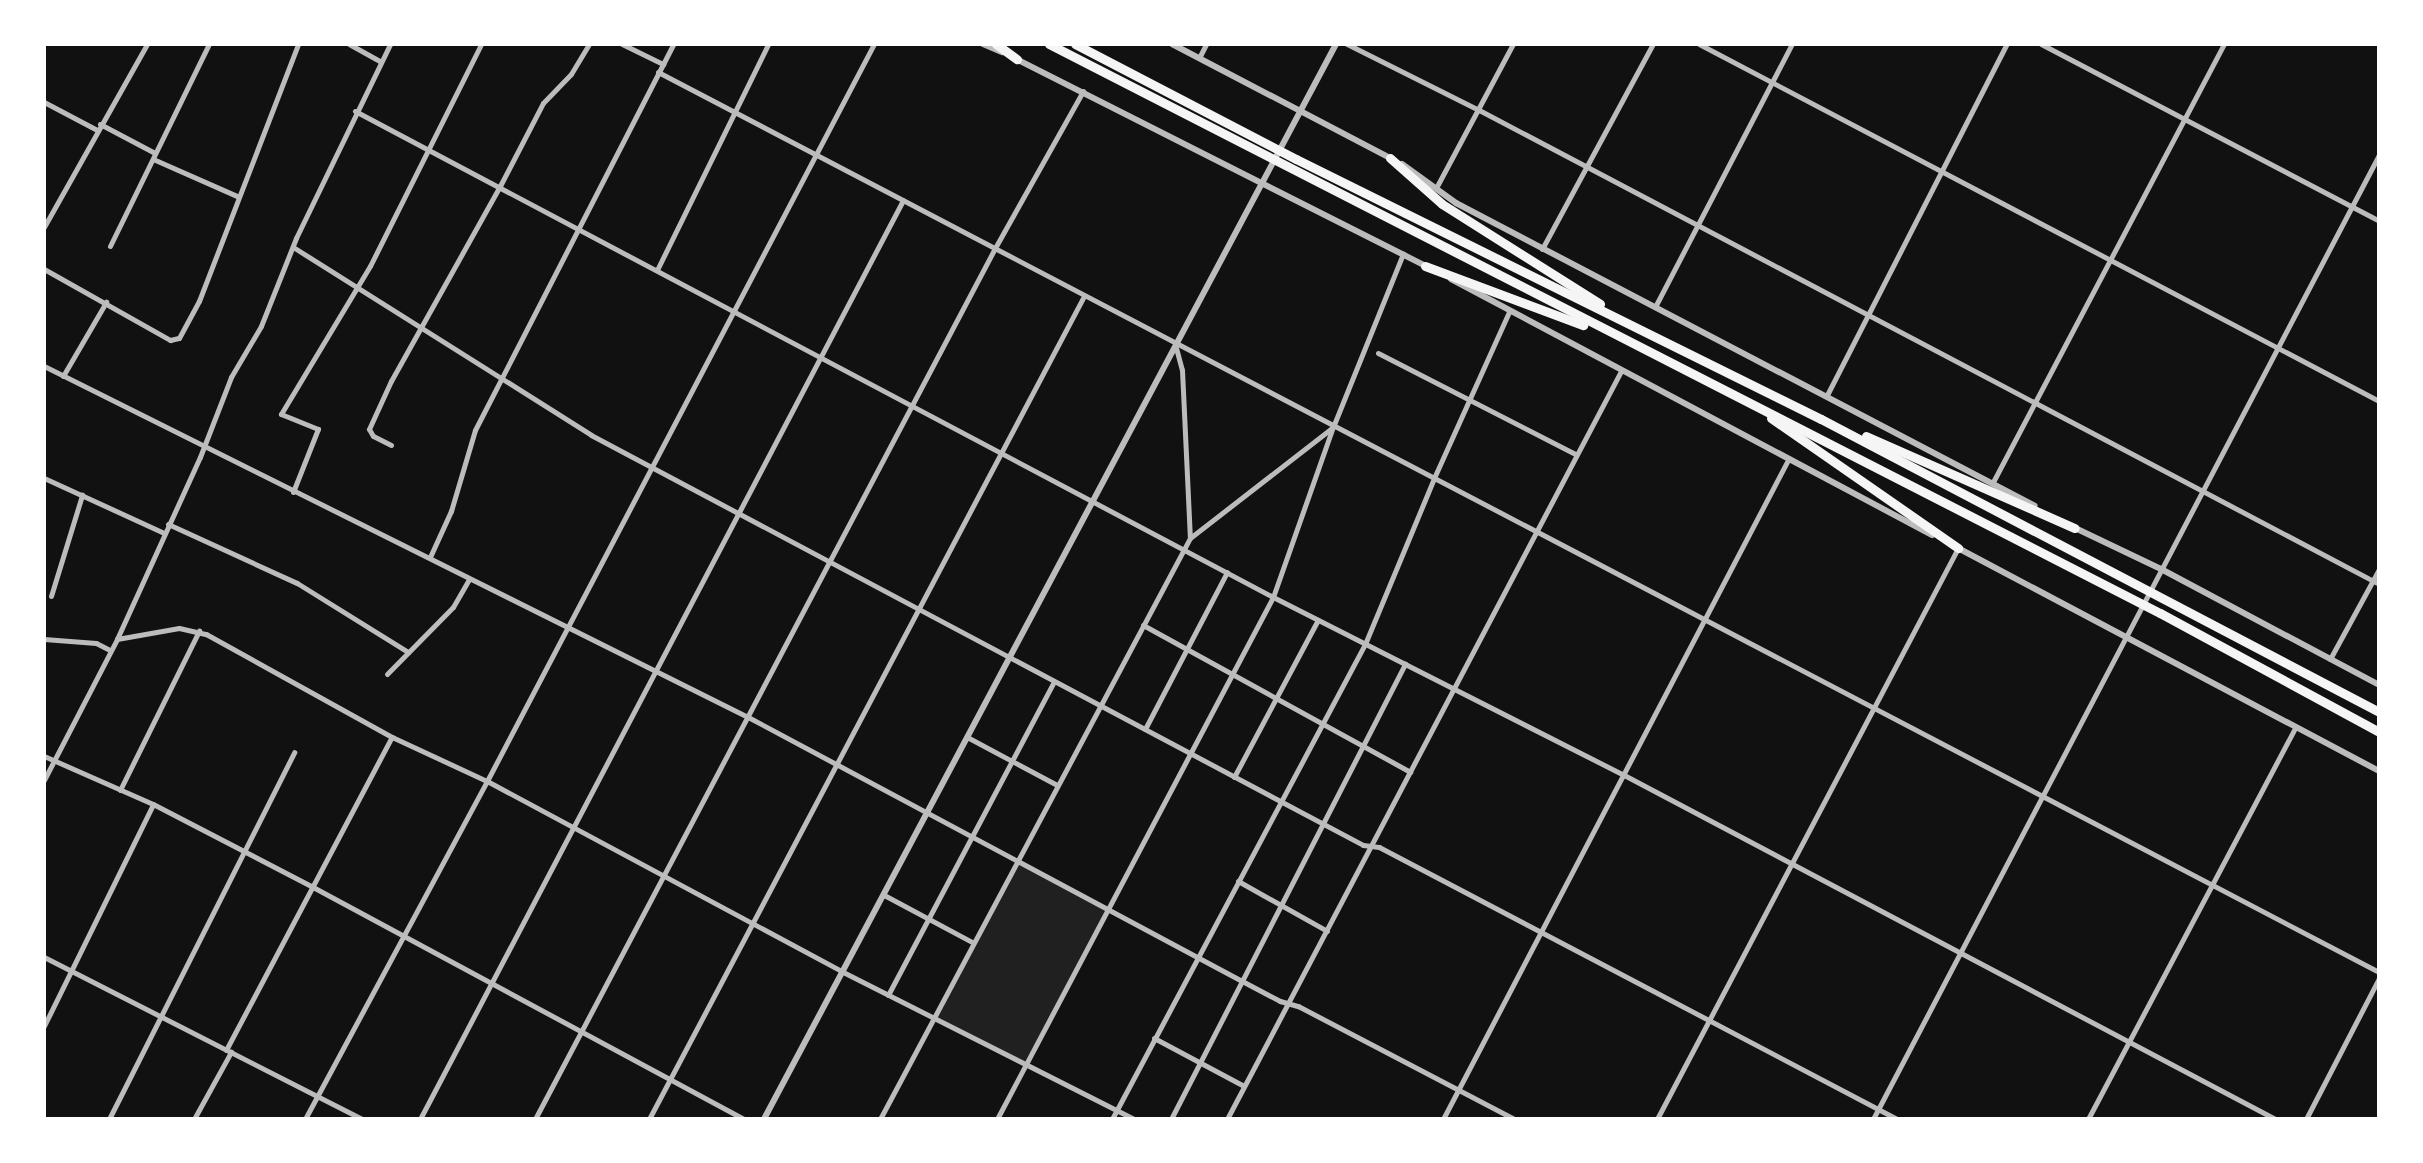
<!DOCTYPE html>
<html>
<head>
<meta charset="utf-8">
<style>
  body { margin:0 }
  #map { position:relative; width:2423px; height:1163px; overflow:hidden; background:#111; font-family:"Fira Sans Condensed",sans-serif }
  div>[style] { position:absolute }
  .green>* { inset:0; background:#202020; transform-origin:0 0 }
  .minor>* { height:5px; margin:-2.5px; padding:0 2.5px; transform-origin:2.5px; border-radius:2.5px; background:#bcbcbc }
  .tertiary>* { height:6px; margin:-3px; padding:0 3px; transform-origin:3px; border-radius:3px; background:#bcbcbc }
  .motorway>* { height:9px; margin:-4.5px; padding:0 4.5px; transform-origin:4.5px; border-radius:4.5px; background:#f5f5f5 }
  span { translate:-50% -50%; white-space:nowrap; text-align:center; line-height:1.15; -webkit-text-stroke:6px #fff; paint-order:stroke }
  .frame { position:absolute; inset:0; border:46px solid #fff; pointer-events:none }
</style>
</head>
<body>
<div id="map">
  <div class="green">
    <i style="left:1016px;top:862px;width:102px;height:177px;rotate:28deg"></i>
  </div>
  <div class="minor">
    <i style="left:349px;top:44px;width:35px;rotate:29deg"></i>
    <i style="left:622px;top:44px;width:46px;rotate:26deg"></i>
    <i style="left:1347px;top:44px;width:148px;rotate:26.6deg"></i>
    <i style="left:1479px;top:110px;width:1017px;rotate:27.77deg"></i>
    <i style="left:1699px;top:44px;width:768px;rotate:27.7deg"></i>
    <i style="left:2041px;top:44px;width:382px;rotate:27.6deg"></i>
    <i style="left:1199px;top:58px;width:16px;rotate:-63deg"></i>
    <i style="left:658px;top:72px;width:1942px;rotate:27.61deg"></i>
    <i style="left:44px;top:102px;width:60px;rotate:27.8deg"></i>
    <i style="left:355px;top:111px;width:1039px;rotate:27.9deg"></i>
    <i style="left:1273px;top:597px;width:394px;rotate:26.9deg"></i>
    <i style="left:1624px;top:775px;width:736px;rotate:27.85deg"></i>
    <i style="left:100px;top:124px;width:62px;rotate:27.8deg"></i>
    <i style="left:153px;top:159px;width:92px;rotate:23.8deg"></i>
    <i style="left:1436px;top:188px;width:163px;rotate:-61.9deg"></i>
    <i style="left:44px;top:227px;width:210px;rotate:-60.6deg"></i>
    <i style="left:110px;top:246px;width:225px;rotate:-63.9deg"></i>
    <i style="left:293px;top:247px;width:352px;rotate:32.2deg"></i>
    <i style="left:591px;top:435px;width:874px;rotate:27.97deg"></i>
    <i style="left:1363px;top:845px;width:16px;rotate:7deg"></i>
    <i style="left:1379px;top:847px;width:585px;rotate:27.7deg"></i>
    <i style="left:1542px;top:249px;width:233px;rotate:-61.6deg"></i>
    <i style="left:44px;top:269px;width:145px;rotate:29.4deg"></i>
    <i style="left:170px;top:340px;width:9px;rotate:-13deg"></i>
    <i style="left:179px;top:338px;width:42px;rotate:-61.6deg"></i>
    <i style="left:199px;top:301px;width:275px;rotate:-68.9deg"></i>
    <i style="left:657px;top:270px;width:252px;rotate:-63.8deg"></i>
    <i style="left:1656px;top:305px;width:294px;rotate:-62.5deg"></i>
    <i style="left:1175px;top:344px;width:27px;rotate:75deg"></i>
    <i style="left:1182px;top:370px;width:167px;rotate:87.3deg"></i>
    <i style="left:1378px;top:353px;width:221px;rotate:27.1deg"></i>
    <i style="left:44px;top:366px;width:787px;rotate:26.5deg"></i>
    <i style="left:748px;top:717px;width:560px;rotate:28.12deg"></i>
    <i style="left:1242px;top:981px;width:43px;rotate:27.8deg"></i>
    <i style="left:1280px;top:1001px;width:19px;rotate:16deg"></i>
    <i style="left:1298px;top:1006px;width:244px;rotate:27.6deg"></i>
    <i style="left:63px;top:376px;width:86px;rotate:-59.8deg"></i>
    <i style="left:1827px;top:395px;width:394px;rotate:-62.9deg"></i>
    <i style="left:391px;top:445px;width:20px;rotate:-153deg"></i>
    <i style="left:373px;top:436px;width:8px;rotate:-120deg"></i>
    <i style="left:369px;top:429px;width:53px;rotate:-65.4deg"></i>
    <i style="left:391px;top:381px;width:223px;rotate:-60.8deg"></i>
    <i style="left:500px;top:186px;width:93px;rotate:-62.6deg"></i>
    <i style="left:543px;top:103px;width:40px;rotate:-46deg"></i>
    <i style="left:571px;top:74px;width:35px;rotate:-59deg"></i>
    <i style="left:44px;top:478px;width:132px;rotate:24.6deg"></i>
    <i style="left:1993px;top:482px;width:495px;rotate:-62.2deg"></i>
    <i style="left:293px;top:492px;width:68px;rotate:-68.4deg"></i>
    <i style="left:318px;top:429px;width:40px;rotate:-158deg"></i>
    <i style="left:281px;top:414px;width:173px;rotate:-59deg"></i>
    <i style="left:370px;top:266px;width:248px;rotate:-63.4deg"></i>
    <i style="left:168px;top:524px;width:142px;rotate:24.6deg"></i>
    <i style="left:297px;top:583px;width:131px;rotate:31.9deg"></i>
    <i style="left:430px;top:557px;width:51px;rotate:-65.5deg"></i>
    <i style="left:451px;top:511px;width:84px;rotate:-73.5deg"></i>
    <i style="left:475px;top:430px;width:434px;rotate:-62.8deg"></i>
    <i style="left:51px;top:596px;width:106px;rotate:-72.9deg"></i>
    <i style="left:1143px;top:625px;width:305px;rotate:28.8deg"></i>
    <i style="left:44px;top:639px;width:52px;rotate:4.4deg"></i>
    <i style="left:96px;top:643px;width:16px;rotate:27deg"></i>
    <i style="left:117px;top:639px;width:63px;rotate:-10.1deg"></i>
    <i style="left:179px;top:628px;width:28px;rotate:13deg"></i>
    <i style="left:206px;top:634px;width:213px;rotate:29deg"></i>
    <i style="left:392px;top:737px;width:105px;rotate:24.9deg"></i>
    <i style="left:487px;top:781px;width:404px;rotate:28.2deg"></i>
    <i style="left:843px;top:972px;width:326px;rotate:26.8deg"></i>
    <i style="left:2330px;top:659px;width:102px;rotate:-61.4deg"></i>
    <i style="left:387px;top:674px;width:94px;rotate:-45.4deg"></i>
    <i style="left:453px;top:607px;width:32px;rotate:-60deg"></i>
    <i style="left:1145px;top:729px;width:177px;rotate:-62.4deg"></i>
    <i style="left:967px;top:737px;width:102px;rotate:28.1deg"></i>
    <i style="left:44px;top:756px;width:119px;rotate:23.8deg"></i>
    <i style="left:153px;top:804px;width:178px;rotate:27.4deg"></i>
    <i style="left:311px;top:886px;width:491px;rotate:28.3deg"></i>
    <i style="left:1234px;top:777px;width:178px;rotate:-61.9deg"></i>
    <i style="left:44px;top:780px;width:159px;rotate:-62.6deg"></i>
    <i style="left:117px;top:639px;width:200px;rotate:-65.5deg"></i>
    <i style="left:200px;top:457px;width:86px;rotate:-68.8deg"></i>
    <i style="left:231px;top:377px;width:59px;rotate:-59.5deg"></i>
    <i style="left:261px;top:326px;width:95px;rotate:-68.3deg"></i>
    <i style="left:296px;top:238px;width:216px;rotate:-64.1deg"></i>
    <i style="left:120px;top:790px;width:178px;rotate:-63.6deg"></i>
    <i style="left:1238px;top:881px;width:102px;rotate:29.3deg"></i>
    <i style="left:884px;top:895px;width:100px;rotate:28.1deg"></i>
    <i style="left:44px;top:957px;width:357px;rotate:27deg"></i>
    <i style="left:888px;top:995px;width:354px;rotate:-62.1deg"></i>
    <i style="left:44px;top:1026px;width:247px;rotate:-63.8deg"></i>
    <i style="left:1154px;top:1038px;width:102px;rotate:28.1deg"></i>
    <i style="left:226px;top:1050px;width:354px;rotate:-62.1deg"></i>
    <i style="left:109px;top:1119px;width:411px;rotate:-63.2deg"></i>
    <i style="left:194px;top:1119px;width:77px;rotate:-61.1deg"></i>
    <i style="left:305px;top:1119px;width:384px;rotate:-61.7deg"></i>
    <i style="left:487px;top:781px;width:832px;rotate:-62.3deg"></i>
    <i style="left:420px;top:1119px;width:1038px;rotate:-62.27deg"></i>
    <i style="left:535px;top:1119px;width:985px;rotate:-62.16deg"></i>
    <i style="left:995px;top:248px;width:180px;rotate:-60.7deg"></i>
    <i style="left:649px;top:1119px;width:931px;rotate:-62.14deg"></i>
    <i style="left:880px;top:1119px;width:659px;rotate:-61.92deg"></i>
    <i style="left:1190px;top:538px;width:180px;rotate:-37.8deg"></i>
    <i style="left:997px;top:1119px;width:590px;rotate:-62.13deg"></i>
    <i style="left:1273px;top:597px;width:180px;rotate:-70.6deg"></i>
    <i style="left:1333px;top:427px;width:187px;rotate:-68deg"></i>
    <i style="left:1112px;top:1119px;width:538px;rotate:-61.96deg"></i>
    <i style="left:1365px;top:644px;width:180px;rotate:-67.4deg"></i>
    <i style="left:1434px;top:478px;width:184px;rotate:-65.7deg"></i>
    <i style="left:1171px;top:1119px;width:512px;rotate:-62.78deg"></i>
    <i style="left:1227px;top:1119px;width:845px;rotate:-62.22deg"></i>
    <i style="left:1443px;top:1119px;width:744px;rotate:-62.37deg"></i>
    <i style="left:1657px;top:1119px;width:645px;rotate:-62.2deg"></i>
    <i style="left:1873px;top:1119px;width:1089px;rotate:-62.31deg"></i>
    <i style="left:2088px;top:1119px;width:442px;rotate:-62.1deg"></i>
    <i style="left:2306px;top:1119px;width:159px;rotate:-62.6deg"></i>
  </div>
  <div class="tertiary">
    <i style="left:983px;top:44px;width:21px;rotate:23deg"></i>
    <i style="left:1172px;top:44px;width:248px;rotate:27.6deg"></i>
    <i style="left:1016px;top:59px;width:461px;rotate:26.8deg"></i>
    <i style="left:1402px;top:164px;width:67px;rotate:35.8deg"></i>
    <i style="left:1456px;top:203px;width:653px;rotate:27.62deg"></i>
    <i style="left:1451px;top:279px;width:545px;rotate:28.02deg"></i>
    <i style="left:2073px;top:527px;width:98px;rotate:25.5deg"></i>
    <i style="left:2161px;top:569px;width:247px;rotate:28deg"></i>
    <i style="left:1956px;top:547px;width:479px;rotate:27.9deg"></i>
    <i style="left:764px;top:1119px;width:1218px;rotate:-61.98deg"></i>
  </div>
  <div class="motorway">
    <i style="left:996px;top:44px;width:26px;rotate:36deg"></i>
    <i style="left:1049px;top:44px;width:1248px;rotate:27.12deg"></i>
    <i style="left:2160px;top:613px;width:249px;rotate:28.5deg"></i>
    <i style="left:1075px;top:44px;width:249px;rotate:27.5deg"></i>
    <i style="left:1296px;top:159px;width:586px;rotate:26.35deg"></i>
    <i style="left:1821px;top:419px;width:630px;rotate:27.7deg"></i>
    <i style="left:1390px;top:158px;width:69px;rotate:41.5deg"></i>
    <i style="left:1442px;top:204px;width:187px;rotate:32.3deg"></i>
    <i style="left:1425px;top:266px;width:169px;rotate:20.5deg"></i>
    <i style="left:1771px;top:418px;width:228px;rotate:34.8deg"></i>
    <i style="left:1866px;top:436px;width:228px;rotate:23.8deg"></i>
  </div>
  <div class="frame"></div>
</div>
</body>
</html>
